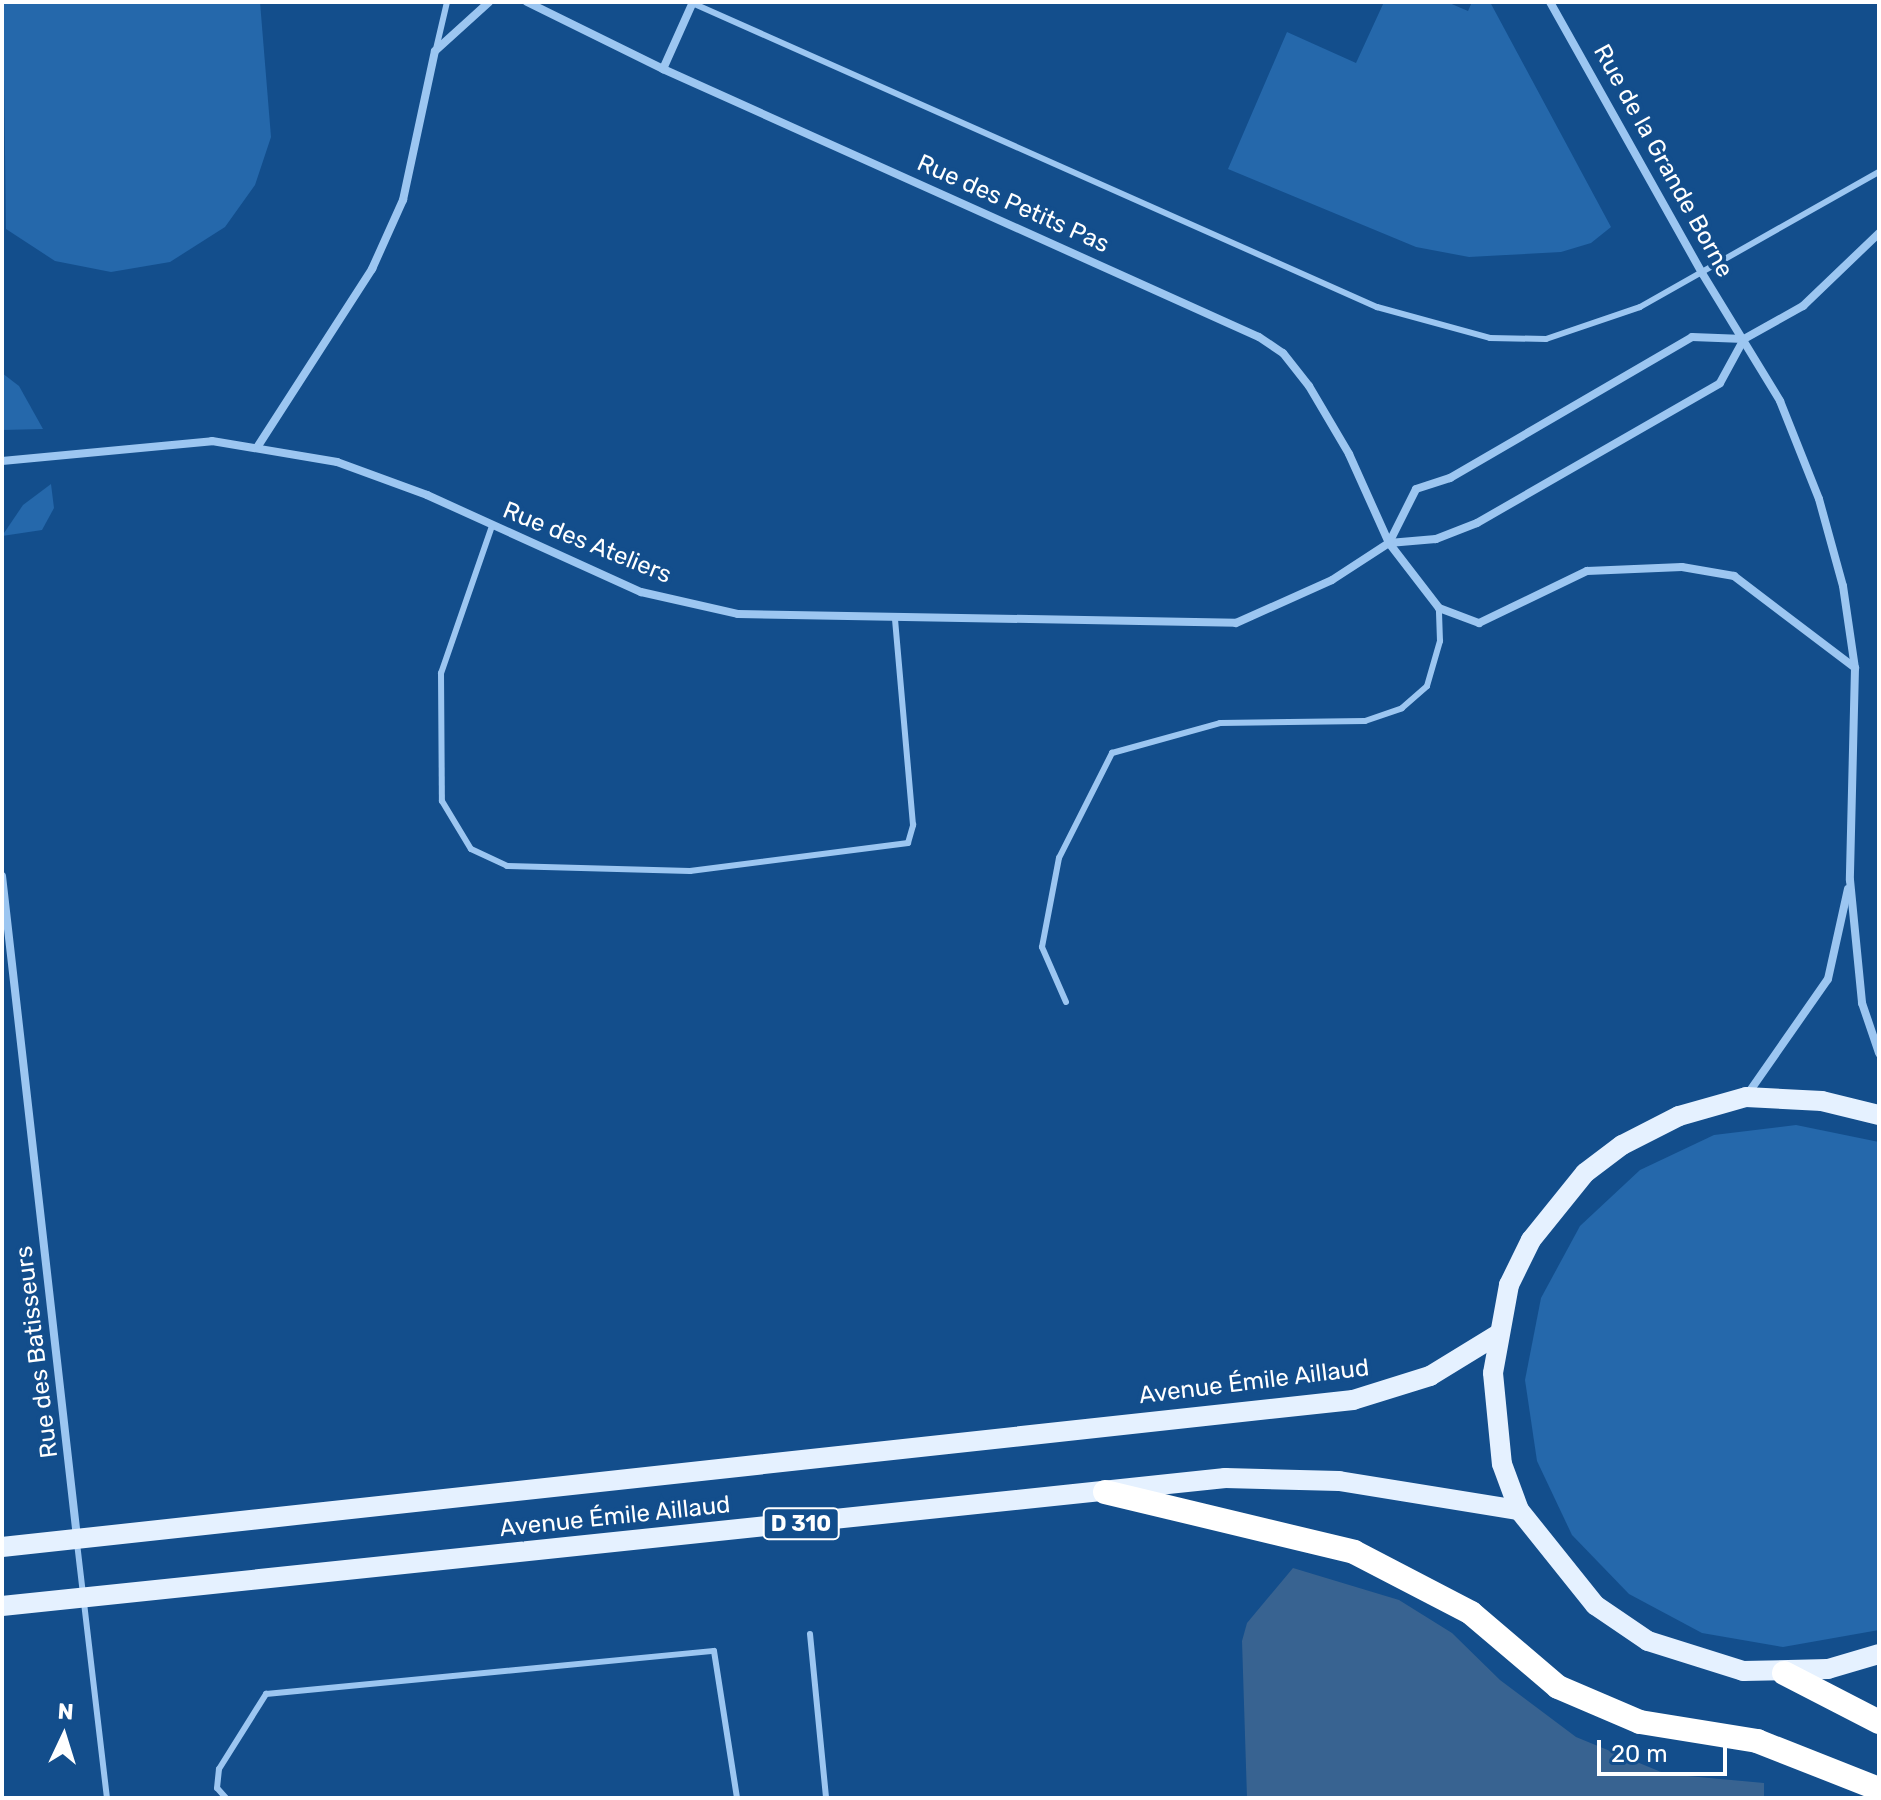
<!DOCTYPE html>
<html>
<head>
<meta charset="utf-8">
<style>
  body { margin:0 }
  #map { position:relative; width:1881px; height:1800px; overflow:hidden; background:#134e8c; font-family:Rubik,sans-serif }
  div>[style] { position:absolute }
  .green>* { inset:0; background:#2568ab }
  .water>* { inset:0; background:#386391 }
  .lane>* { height:6px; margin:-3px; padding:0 3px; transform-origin:3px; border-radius:3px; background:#9cc6f1 }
  .street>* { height:8px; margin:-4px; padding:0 4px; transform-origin:4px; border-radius:4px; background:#9cc6f1 }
  .primary>* { height:20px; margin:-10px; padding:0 10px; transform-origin:10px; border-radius:10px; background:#e5f1ff }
  .highway>* { height:24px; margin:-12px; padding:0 12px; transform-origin:12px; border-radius:12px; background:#fff }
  span { translate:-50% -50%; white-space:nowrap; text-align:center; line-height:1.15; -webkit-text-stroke:8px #134e8c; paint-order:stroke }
  .shield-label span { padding:2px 6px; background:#134e8c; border:2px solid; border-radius:6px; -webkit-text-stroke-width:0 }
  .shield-label { font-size:22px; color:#fff; font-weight:700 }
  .street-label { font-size:24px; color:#fff }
  .frame { position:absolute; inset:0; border:4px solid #fff; pointer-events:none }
  .north { position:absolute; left:24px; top:1696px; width:80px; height:80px; -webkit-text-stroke:6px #134e8c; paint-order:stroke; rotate:4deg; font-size:22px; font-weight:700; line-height:32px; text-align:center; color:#fff }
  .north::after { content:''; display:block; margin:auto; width:28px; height:36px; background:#fff; clip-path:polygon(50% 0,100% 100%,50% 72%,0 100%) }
  .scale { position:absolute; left:1597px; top:1740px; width:130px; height:36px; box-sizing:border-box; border:4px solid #fff; border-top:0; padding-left:10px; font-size:24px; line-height:28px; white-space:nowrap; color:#fff; -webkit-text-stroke:6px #134e8c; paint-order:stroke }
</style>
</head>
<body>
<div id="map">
  <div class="green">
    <i style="clip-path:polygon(3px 2px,260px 2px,271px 137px,255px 185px,225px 227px,170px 262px,111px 272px,55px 261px,6px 229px)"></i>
    <i style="clip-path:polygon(1384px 2px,1447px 2px,1468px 11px,1472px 2px,1490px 2px,1611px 227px,1591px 243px,1561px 252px,1469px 257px,1416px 247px,1228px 169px,1287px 32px,1356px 63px)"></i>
    <i style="clip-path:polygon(2px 373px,19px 386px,43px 429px,2px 430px)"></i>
    <i style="clip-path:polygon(51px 484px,54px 508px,42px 530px,2px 536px,23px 505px)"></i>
    <i style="clip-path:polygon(1796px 1125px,1879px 1142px,1879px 1630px,1783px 1647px,1702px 1633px,1629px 1594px,1572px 1535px,1537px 1461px,1525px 1380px,1541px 1298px,1580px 1226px,1640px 1170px,1714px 1135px)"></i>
  </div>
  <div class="water">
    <i style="clip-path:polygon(1293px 1568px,1399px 1600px,1452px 1633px,1500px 1680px,1576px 1737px,1666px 1774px,1764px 1783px,1764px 1798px,1247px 1798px,1242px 1641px,1247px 1623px)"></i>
  </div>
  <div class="lane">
    <i style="left:690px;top:2px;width:752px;rotate:23.94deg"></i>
    <i style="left:1377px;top:307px;width:117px;rotate:15.3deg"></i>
    <i style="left:1490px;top:338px;width:56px;rotate:1deg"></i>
    <i style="left:1546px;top:339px;width:99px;rotate:-18.8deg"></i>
    <i style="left:1640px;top:307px;width:274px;rotate:-29.5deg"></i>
    <i style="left:436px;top:49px;width:48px;rotate:-76.8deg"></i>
    <i style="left:492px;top:526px;width:156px;rotate:109.1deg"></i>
    <i style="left:441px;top:673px;width:128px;rotate:89.6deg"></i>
    <i style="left:442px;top:801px;width:56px;rotate:58.9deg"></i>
    <i style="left:471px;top:849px;width:40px;rotate:25deg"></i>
    <i style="left:507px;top:866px;width:183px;rotate:1.6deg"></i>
    <i style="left:690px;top:871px;width:220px;rotate:-7.3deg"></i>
    <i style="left:908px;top:843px;width:19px;rotate:-74deg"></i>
    <i style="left:913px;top:825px;width:207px;rotate:-95deg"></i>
    <i style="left:1066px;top:1002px;width:60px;rotate:-113.6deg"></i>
    <i style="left:1042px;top:947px;width:91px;rotate:-79.2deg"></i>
    <i style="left:1059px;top:858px;width:118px;rotate:-63.2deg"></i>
    <i style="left:1112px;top:753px;width:112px;rotate:-15.5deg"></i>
    <i style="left:1220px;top:723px;width:145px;rotate:-0.8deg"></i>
    <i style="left:1365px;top:721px;width:39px;rotate:-19deg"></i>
    <i style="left:1402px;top:708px;width:33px;rotate:-41deg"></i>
    <i style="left:1427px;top:686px;width:47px;rotate:-73.9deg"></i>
    <i style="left:1440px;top:641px;width:33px;rotate:-92deg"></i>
    <i style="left:77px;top:1543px;width:257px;rotate:83.3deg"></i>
    <i style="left:810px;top:1634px;width:165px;rotate:84.4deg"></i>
    <i style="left:226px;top:1798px;width:13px;rotate:-132deg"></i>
    <i style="left:217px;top:1788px;width:19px;rotate:-84deg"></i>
    <i style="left:219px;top:1769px;width:89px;rotate:-57.9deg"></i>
    <i style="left:266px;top:1694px;width:450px;rotate:-5.5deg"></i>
    <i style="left:714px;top:1651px;width:149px;rotate:81.1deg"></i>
  </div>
  <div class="street">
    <i style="left:527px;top:2px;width:152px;rotate:26.2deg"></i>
    <i style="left:663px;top:69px;width:653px;rotate:24.21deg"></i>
    <i style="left:1259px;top:337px;width:29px;rotate:34deg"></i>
    <i style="left:1283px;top:353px;width:42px;rotate:51.8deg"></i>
    <i style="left:1309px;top:386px;width:79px;rotate:59.5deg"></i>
    <i style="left:1349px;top:454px;width:98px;rotate:65.8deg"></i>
    <i style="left:1389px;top:543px;width:82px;rotate:52.4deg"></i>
    <i style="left:1439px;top:608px;width:43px;rotate:20.6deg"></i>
    <i style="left:1479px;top:623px;width:120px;rotate:-25.7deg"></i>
    <i style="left:1587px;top:571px;width:95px;rotate:-2.4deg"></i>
    <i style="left:1682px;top:567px;width:53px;rotate:9.8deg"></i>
    <i style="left:1734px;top:576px;width:152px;rotate:37.2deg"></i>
    <i style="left:1550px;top:2px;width:311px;rotate:60.7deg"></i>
    <i style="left:1702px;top:273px;width:150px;rotate:58.6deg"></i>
    <i style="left:1780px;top:401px;width:105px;rotate:68.3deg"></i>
    <i style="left:1819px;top:499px;width:90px;rotate:74.6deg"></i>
    <i style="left:1843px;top:586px;width:83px;rotate:81.7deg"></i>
    <i style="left:1855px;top:668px;width:212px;rotate:91.4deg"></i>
    <i style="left:1850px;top:880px;width:124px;rotate:84.4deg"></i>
    <i style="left:1862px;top:1003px;width:53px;rotate:71.2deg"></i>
    <i style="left:663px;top:69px;width:73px;rotate:-65.9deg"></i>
    <i style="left:258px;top:446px;width:211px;rotate:-57.2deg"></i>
    <i style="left:372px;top:269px;width:76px;rotate:-65.8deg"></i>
    <i style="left:403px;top:200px;width:152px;rotate:-77.9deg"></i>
    <i style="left:435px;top:51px;width:73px;rotate:-42.2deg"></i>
    <i style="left:2px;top:461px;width:211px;rotate:-5.4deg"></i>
    <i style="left:212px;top:441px;width:127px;rotate:9.5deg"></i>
    <i style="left:337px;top:462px;width:96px;rotate:20.1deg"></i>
    <i style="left:427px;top:495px;width:235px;rotate:24.4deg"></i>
    <i style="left:641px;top:592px;width:99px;rotate:12.8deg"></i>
    <i style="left:738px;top:614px;width:498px;rotate:1deg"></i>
    <i style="left:1236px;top:623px;width:105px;rotate:-24.1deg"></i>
    <i style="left:1332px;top:580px;width:68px;rotate:-33deg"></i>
    <i style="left:1389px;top:543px;width:47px;rotate:-4.9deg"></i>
    <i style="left:1436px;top:539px;width:44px;rotate:-21.3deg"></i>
    <i style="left:1477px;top:523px;width:280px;rotate:-29.9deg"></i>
    <i style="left:1720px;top:383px;width:50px;rotate:-61.4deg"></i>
    <i style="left:1389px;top:543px;width:60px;rotate:-63.4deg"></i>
    <i style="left:1416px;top:489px;width:36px;rotate:-18deg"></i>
    <i style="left:1450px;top:478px;width:280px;rotate:-30.2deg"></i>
    <i style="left:1692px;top:337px;width:52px;rotate:2.2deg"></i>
    <i style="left:1744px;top:339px;width:68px;rotate:-29.2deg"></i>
    <i style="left:1803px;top:306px;width:105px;rotate:-43.8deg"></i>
    <i style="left:2px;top:876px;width:665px;rotate:83.53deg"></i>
    <i style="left:1747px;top:1095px;width:141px;rotate:-55.1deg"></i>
    <i style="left:1828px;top:979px;width:92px;rotate:-77.5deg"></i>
  </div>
  <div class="primary">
    <i style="left:1879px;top:1115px;width:59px;rotate:-166.2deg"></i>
    <i style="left:1822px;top:1101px;width:76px;rotate:-177deg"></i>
    <i style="left:1746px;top:1097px;width:70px;rotate:164.2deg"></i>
    <i style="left:1679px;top:1116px;width:64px;rotate:153deg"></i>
    <i style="left:1622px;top:1145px;width:46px;rotate:142.9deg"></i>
    <i style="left:1585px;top:1173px;width:86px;rotate:128.9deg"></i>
    <i style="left:1531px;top:1240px;width:50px;rotate:116.1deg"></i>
    <i style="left:1509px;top:1285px;width:89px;rotate:100.3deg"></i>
    <i style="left:1493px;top:1373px;width:91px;rotate:84.4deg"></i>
    <i style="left:1502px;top:1464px;width:49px;rotate:69.7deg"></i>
    <i style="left:1519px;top:1510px;width:122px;rotate:51.3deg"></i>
    <i style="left:1595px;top:1605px;width:64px;rotate:34.2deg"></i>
    <i style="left:1648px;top:1641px;width:100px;rotate:17.5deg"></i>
    <i style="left:1743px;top:1671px;width:85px;rotate:-1.3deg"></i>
    <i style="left:1828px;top:1669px;width:53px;rotate:-16.4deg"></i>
    <i style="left:2px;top:1547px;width:1359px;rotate:-6.21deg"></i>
    <i style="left:1353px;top:1400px;width:81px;rotate:-17.3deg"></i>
    <i style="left:1430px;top:1376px;width:79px;rotate:-31.5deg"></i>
    <i style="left:2px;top:1606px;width:1230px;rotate:-5.97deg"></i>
    <i style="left:1225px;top:1478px;width:114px;rotate:1.5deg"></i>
    <i style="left:1339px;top:1481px;width:182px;rotate:9.2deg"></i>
  </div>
  <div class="highway">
    <i style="left:1105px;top:1492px;width:256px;rotate:13.5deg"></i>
    <i style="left:1354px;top:1552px;width:132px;rotate:27.5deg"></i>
    <i style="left:1471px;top:1613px;width:114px;rotate:40.4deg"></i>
    <i style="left:1558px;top:1687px;width:89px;rotate:23.1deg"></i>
    <i style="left:1640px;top:1722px;width:119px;rotate:9.2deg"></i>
    <i style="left:1757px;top:1741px;width:131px;rotate:21.5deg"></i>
    <i style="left:1784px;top:1673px;width:107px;rotate:27.3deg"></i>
  </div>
  <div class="shield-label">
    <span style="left:801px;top:1524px">D 310</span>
  </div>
  <div class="street-label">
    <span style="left:1663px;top:161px;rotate:61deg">Rue de la Grande Borne</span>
    <span style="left:1013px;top:204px;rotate:24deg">Rue des Petits Pas</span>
    <span style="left:587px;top:543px;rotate:22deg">Rue des Ateliers</span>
    <span style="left:37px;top:1352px;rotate:-97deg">Rue des Batisseurs</span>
    <span style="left:1254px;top:1382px;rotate:-7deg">Avenue Émile Aillaud</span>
    <span style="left:615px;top:1517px;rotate:-6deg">Avenue Émile Aillaud</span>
  </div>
  <div class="frame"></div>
  <div class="north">N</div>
  <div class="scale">20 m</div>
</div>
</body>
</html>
